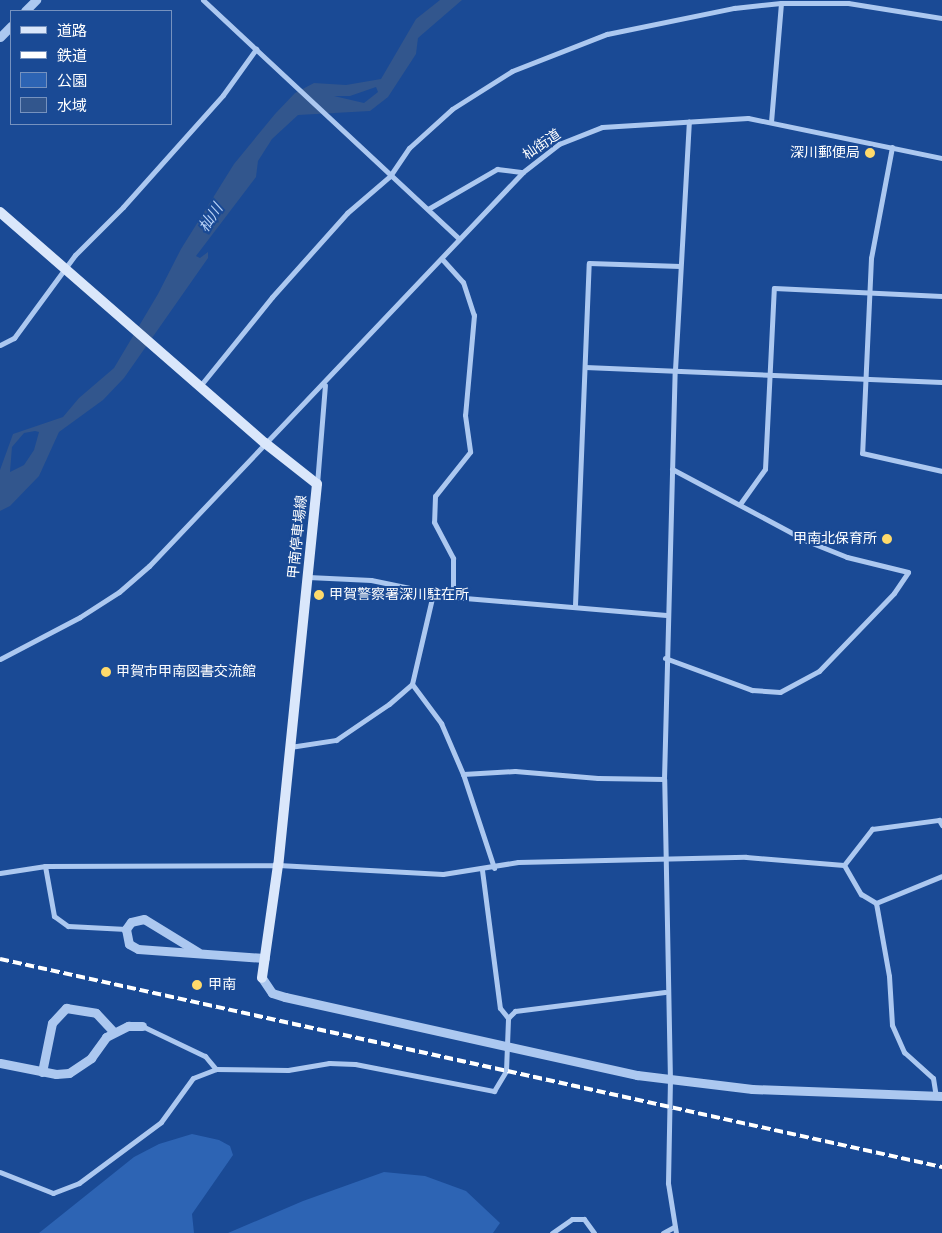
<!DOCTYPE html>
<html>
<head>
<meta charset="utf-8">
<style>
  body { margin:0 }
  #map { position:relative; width:942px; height:1233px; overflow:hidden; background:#1a4a95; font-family:Rubik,"Noto Sans JP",sans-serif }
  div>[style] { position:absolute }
  .green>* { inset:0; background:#2d64b4 }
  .water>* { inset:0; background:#32568d }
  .minor>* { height:5px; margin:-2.5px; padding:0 2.5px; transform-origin:2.5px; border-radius:2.5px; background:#acc8f0 }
  .tertiary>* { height:9px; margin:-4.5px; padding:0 4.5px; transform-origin:4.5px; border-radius:4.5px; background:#acc8f0 }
  .secondary>* { height:10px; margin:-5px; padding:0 5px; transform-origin:5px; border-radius:5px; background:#dae7fb }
  .rail>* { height:4px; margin-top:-2px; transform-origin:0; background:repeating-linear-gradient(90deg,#fff 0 9px,transparent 0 13px) }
  .dots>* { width:14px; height:14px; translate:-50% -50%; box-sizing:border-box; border:2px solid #1a4a95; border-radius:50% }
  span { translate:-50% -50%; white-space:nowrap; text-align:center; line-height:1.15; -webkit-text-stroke:4px #1a4a95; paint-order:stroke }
  .street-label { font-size:14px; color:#fff }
  .poi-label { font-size:14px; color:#fff }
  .right { translate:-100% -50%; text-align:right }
  .left { translate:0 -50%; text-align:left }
  .water-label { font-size:15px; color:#b8d2f7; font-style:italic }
  .legend { position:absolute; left:10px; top:10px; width:162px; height:115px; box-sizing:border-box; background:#1a4a95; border:1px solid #7692bf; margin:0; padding:6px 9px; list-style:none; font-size:15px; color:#fff }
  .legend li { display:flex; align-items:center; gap:10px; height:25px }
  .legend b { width:25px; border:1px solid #7692bf }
</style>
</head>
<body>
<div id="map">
  <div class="green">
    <i style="clip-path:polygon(192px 1134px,219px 1140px,230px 1146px,233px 1155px,192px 1214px,194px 1233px,39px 1233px,134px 1157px,159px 1144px)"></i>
    <i style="clip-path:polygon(384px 1172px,425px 1176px,466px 1191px,500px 1223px,493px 1233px,228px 1233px,303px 1201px)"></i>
  </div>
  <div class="water">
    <i style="clip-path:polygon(evenodd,440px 0,462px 0,418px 38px,416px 54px,388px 97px,370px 111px,298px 115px,272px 139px,258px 161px,256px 177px,196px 256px,200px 258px,208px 252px,208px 258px,124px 378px,103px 400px,59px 432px,39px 476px,10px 506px,0 511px,0 470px,13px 434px,63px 417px,79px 398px,114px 368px,158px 294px,181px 249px,234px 164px,275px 114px,295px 93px,314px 83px,346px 85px,381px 79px,416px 19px,440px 0,376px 87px,378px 92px,364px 103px,334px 96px,350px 96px,376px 87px,440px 0,35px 431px,39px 432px,34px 450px,24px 465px,10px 472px,12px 447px,24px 433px,35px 431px)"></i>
  </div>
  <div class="minor">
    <i style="left:203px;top:0;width:350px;rotate:43deg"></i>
    <i style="left:771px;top:122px;width:119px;rotate:-85.2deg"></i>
    <i style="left:892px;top:147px;width:113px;rotate:100.7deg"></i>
    <i style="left:871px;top:258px;width:195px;rotate:92.6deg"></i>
    <i style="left:862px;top:453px;width:82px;rotate:12.7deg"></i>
    <i style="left:428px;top:209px;width:80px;rotate:-30.1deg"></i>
    <i style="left:497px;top:169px;width:26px;rotate:7deg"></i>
    <i style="left:442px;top:259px;width:31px;rotate:48deg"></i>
    <i style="left:463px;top:282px;width:35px;rotate:72deg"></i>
    <i style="left:474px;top:315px;width:100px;rotate:95.1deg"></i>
    <i style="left:465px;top:415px;width:37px;rotate:82deg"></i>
    <i style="left:470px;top:452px;width:56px;rotate:128.5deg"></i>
    <i style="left:435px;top:496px;width:26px;rotate:92deg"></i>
    <i style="left:434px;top:522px;width:41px;rotate:62.2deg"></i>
    <i style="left:453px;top:558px;width:39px;rotate:90deg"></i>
    <i style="left:0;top:345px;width:16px;rotate:-27deg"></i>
    <i style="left:14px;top:338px;width:103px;rotate:-53.7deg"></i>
    <i style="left:75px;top:255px;width:68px;rotate:-45deg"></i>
    <i style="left:123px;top:207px;width:150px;rotate:-48.2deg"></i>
    <i style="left:223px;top:95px;width:57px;rotate:-54.3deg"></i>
    <i style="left:585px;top:367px;width:357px;rotate:2.4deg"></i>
    <i style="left:200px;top:386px;width:114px;rotate:-51deg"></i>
    <i style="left:272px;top:297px;width:113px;rotate:-48.2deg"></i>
    <i style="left:347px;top:213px;width:57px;rotate:-40.7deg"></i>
    <i style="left:390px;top:176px;width:34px;rotate:-56deg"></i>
    <i style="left:409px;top:148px;width:58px;rotate:-42.2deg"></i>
    <i style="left:452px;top:109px;width:71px;rotate:-32.3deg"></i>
    <i style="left:512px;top:71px;width:102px;rotate:-21.3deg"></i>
    <i style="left:607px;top:34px;width:130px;rotate:-11.6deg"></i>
    <i style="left:734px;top:8px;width:47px;rotate:-6.1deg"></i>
    <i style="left:781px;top:3px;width:67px"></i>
    <i style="left:848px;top:3px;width:95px;rotate:9.1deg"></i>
    <i style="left:317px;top:484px;width:99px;rotate:-85.4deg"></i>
    <i style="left:740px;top:504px;width:43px;rotate:-54.5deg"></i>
    <i style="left:765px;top:469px;width:181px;rotate:-87.2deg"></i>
    <i style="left:774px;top:288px;width:168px;rotate:2.7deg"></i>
    <i style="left:308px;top:577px;width:63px;rotate:2.7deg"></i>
    <i style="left:371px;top:580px;width:84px;rotate:11.7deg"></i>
    <i style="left:453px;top:597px;width:214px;rotate:4.8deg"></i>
    <i style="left:575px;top:605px;width:342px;rotate:-87.7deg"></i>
    <i style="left:589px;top:263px;width:91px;rotate:1.9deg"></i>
    <i style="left:665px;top:658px;width:93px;rotate:20.2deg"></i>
    <i style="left:752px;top:690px;width:28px;rotate:4deg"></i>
    <i style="left:780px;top:692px;width:44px;rotate:-28.3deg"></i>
    <i style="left:819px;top:671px;width:108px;rotate:-46.1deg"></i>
    <i style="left:894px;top:593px;width:25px;rotate:-56deg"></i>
    <i style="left:908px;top:572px;width:63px;rotate:-166.2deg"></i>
    <i style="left:847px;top:557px;width:43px;rotate:-158.2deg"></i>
    <i style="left:807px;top:541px;width:153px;rotate:-151.9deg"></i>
    <i style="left:0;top:659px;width:90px;rotate:-27.7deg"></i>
    <i style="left:80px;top:617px;width:46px;rotate:-32.7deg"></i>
    <i style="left:119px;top:592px;width:40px;rotate:-41deg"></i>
    <i style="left:149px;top:566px;width:543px;rotate:-46.49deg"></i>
    <i style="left:523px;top:172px;width:46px;rotate:-37.9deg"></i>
    <i style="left:559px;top:144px;width:46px;rotate:-21.6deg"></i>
    <i style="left:602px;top:127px;width:146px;rotate:-3.5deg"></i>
    <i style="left:748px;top:118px;width:198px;rotate:11.7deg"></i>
    <i style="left:412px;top:684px;width:49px;rotate:53.4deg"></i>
    <i style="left:441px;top:723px;width:56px;rotate:66.7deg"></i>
    <i style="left:463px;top:774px;width:99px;rotate:71.7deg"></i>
    <i style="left:290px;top:747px;width:47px;rotate:-8.7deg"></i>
    <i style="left:336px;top:740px;width:64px;rotate:-34.2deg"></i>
    <i style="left:389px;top:704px;width:30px;rotate:-41deg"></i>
    <i style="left:412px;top:684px;width:92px;rotate:-76.9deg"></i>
    <i style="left:463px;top:774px;width:52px;rotate:-3.3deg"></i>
    <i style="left:515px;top:771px;width:83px;rotate:4.8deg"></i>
    <i style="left:598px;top:778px;width:66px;rotate:0.9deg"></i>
    <i style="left:844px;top:865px;width:46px;rotate:-52.1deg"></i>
    <i style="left:872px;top:829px;width:68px;rotate:-7.7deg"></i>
    <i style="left:939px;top:820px;width:6px;rotate:59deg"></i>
    <i style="left:45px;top:866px;width:51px;rotate:79.8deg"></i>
    <i style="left:54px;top:916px;width:17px;rotate:36deg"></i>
    <i style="left:68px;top:926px;width:58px;rotate:3deg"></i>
    <i style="left:482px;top:870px;width:139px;rotate:82.6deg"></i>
    <i style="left:500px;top:1008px;width:13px;rotate:51deg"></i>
    <i style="left:0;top:873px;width:46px;rotate:-8.8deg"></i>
    <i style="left:45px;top:866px;width:233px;rotate:-0.2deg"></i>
    <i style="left:278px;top:865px;width:165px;rotate:3.1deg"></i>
    <i style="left:443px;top:874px;width:76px;rotate:-9.1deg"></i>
    <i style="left:518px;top:862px;width:228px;rotate:-1.3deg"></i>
    <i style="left:746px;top:857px;width:98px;rotate:4.7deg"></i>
    <i style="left:844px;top:865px;width:34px;rotate:60deg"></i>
    <i style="left:861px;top:894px;width:17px;rotate:31deg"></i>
    <i style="left:876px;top:903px;width:71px;rotate:-22.2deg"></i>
    <i style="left:876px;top:903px;width:74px;rotate:79.9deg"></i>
    <i style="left:889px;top:976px;width:49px;rotate:86.5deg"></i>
    <i style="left:892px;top:1025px;width:30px;rotate:66deg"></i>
    <i style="left:904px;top:1052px;width:39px;rotate:42deg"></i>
    <i style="left:933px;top:1078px;width:18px;rotate:81deg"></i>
    <i style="left:142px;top:1026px;width:70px;rotate:25.5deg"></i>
    <i style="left:205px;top:1056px;width:17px;rotate:50deg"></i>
    <i style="left:0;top:1172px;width:57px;rotate:21.6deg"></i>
    <i style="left:53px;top:1193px;width:28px;rotate:-21deg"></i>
    <i style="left:79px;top:1183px;width:102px;rotate:-36.6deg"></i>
    <i style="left:161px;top:1122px;width:54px;rotate:-54deg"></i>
    <i style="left:193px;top:1078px;width:25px;rotate:-21deg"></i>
    <i style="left:216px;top:1069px;width:72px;rotate:0.8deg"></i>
    <i style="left:288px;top:1070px;width:42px;rotate:-9.7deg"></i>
    <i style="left:329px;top:1063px;width:26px;rotate:2deg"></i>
    <i style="left:355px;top:1064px;width:142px;rotate:11deg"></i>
    <i style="left:494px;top:1091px;width:23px;rotate:-59deg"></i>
    <i style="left:506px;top:1071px;width:53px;rotate:-87.8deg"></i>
    <i style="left:508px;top:1018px;width:10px;rotate:-45deg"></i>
    <i style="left:515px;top:1011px;width:151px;rotate:-7.2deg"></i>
    <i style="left:552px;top:1233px;width:24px;rotate:-35deg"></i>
    <i style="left:572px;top:1219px;width:12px"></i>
    <i style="left:584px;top:1219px;width:17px;rotate:54deg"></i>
    <i style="left:663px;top:1233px;width:13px;rotate:-29deg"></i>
    <i style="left:676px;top:1233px;width:51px;rotate:-99.1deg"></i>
    <i style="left:668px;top:1183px;width:102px;rotate:-88.9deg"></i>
    <i style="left:670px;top:1081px;width:302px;rotate:-91.1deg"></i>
    <i style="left:664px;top:779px;width:409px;rotate:-88.5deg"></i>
    <i style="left:675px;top:370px;width:249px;rotate:-86.8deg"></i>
  </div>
  <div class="tertiary">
    <i style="left:25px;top:11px;width:16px;rotate:-45deg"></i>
    <i style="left:0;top:37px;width:16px;rotate:-45deg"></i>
    <i style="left:198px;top:952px;width:63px;rotate:-148.6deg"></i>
    <i style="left:144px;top:919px;width:13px;rotate:167deg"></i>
    <i style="left:131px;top:922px;width:9px;rotate:126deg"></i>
    <i style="left:126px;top:929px;width:15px;rotate:79deg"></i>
    <i style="left:129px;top:944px;width:10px;rotate:29deg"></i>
    <i style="left:138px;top:949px;width:127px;rotate:4.1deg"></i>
    <i style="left:262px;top:978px;width:18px;rotate:56deg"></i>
    <i style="left:272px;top:993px;width:14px;rotate:17deg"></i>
    <i style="left:285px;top:997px;width:361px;rotate:12.5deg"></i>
    <i style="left:637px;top:1075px;width:116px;rotate:6.9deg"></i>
    <i style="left:752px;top:1089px;width:190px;rotate:2.1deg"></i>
    <i style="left:0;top:1063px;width:57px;rotate:11.1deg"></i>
    <i style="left:56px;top:1074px;width:13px;rotate:-4deg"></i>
    <i style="left:69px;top:1073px;width:27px;rotate:-34deg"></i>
    <i style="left:91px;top:1058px;width:26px;rotate:-54deg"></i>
    <i style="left:106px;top:1037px;width:25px;rotate:-27deg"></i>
    <i style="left:128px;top:1026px;width:14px"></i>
    <i style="left:42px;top:1072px;width:50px;rotate:-78.5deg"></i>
    <i style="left:52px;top:1023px;width:21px;rotate:-47deg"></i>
    <i style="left:66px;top:1008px;width:30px;rotate:9deg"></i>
    <i style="left:96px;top:1013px;width:26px;rotate:47deg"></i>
  </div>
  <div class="secondary">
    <i style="left:0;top:212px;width:352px;rotate:41.1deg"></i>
    <i style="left:265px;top:443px;width:66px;rotate:38.3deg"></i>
    <i style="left:317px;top:484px;width:383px;rotate:95.8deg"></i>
    <i style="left:278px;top:865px;width:114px;rotate:98.1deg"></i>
  </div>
  <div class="rail">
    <i style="left:0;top:959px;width:965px;rotate:12.45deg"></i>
  </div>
  <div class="dots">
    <i style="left:870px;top:153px;background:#ffda6b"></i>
    <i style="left:887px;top:539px;background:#ffda6b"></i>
    <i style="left:319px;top:595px;background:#ffda6b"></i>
    <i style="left:106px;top:672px;background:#ffda6b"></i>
    <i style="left:197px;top:985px;background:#ffda6b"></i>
  </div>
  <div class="street-label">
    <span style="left:542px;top:145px;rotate:-34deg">杣街道</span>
    <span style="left:298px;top:537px;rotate:-84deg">甲南停車場線</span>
  </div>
  <div class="poi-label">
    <span class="right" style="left:860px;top:153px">深川郵便局</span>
    <span class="right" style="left:877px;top:539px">甲南北保育所</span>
    <span class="left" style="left:329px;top:595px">甲賀警察署深川駐在所</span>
    <span class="left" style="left:116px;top:672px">甲賀市甲南図書交流館</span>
    <span class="left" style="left:208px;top:985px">甲南</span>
  </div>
  <div class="water-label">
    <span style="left:211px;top:218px;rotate:-57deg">杣川</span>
  </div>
  <ul class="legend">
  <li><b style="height:6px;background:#dae7fb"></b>道路</li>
  <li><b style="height:6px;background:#fff"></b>鉄道</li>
  <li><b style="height:14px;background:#2d64b4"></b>公園</li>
  <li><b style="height:14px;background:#32568d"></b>水域</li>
  </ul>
</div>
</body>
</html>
